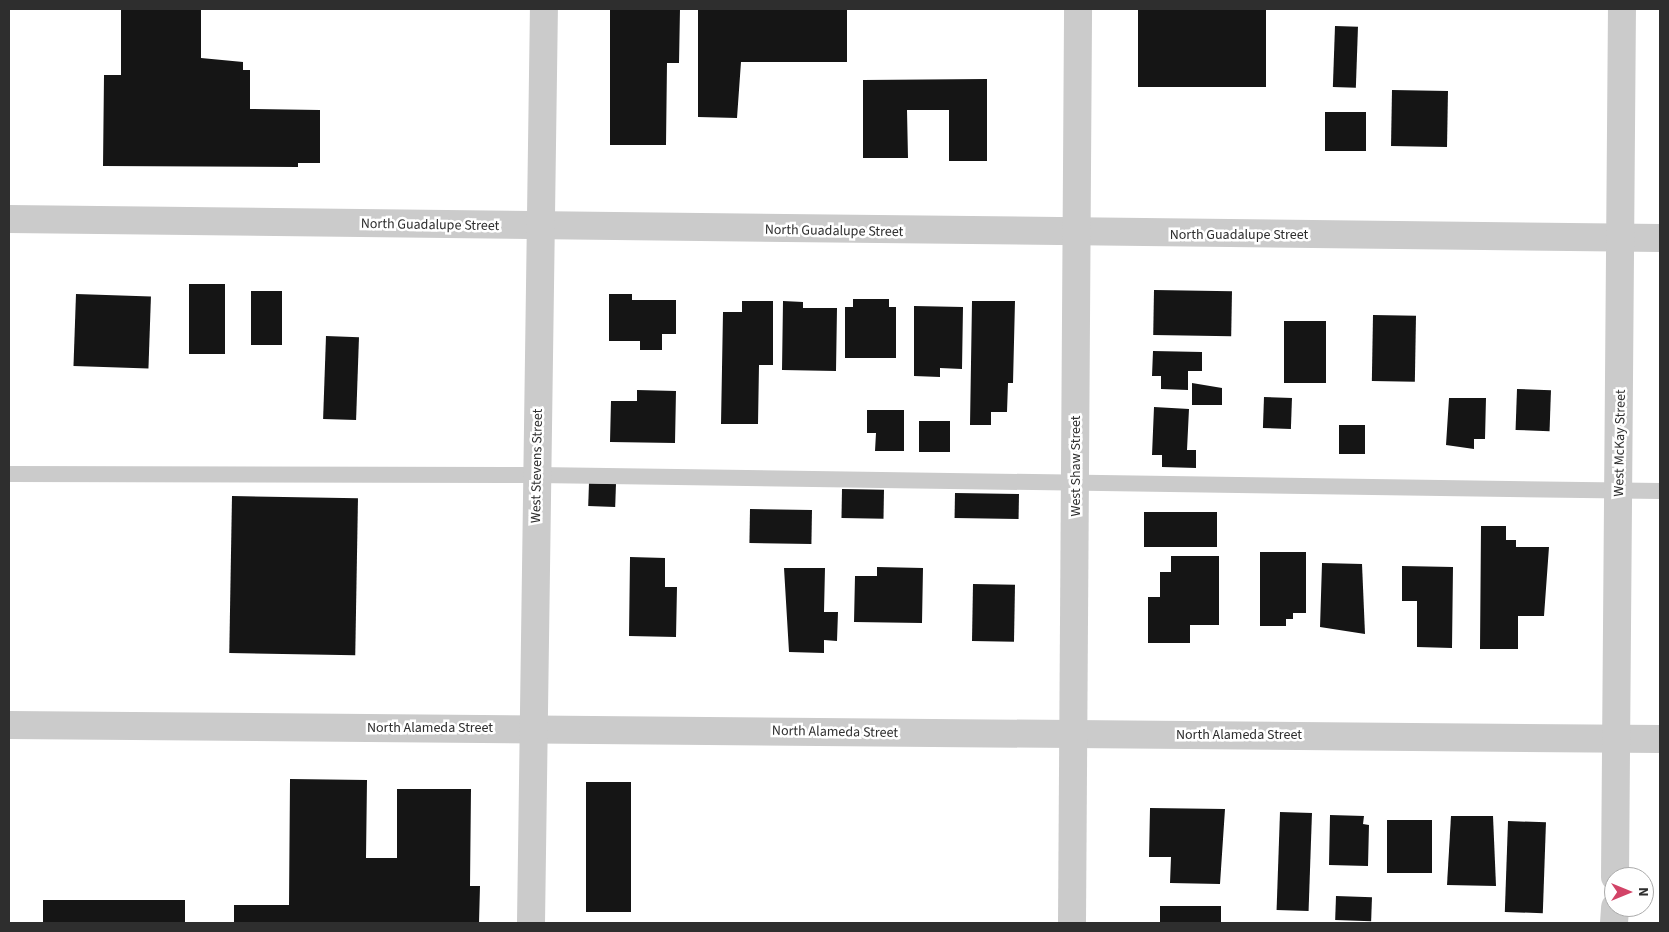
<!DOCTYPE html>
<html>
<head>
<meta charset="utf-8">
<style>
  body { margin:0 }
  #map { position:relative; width:1669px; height:932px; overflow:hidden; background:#fff; font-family:"Source Sans 3",sans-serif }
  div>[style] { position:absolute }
  .building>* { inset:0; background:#151515; transform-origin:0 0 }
  .lane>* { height:16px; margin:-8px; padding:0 8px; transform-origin:8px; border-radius:8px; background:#cbcbcb }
  .street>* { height:28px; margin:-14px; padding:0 14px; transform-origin:14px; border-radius:14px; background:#cbcbcb }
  span { translate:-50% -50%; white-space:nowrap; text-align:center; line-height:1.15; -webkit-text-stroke:5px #fff; paint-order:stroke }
  .street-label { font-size:14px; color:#2e2e2e }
  .frame { position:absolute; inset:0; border:10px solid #2e2e2e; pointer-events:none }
  .north { position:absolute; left:1604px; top:867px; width:50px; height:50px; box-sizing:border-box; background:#fff; border:1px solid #ababab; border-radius:50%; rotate:90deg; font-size:14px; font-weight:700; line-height:20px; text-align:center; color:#2e2e2e }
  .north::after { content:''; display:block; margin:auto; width:18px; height:22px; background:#d24367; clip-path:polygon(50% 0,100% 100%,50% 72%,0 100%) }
</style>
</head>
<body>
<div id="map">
  <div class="building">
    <i style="clip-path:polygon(121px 9px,201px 9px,201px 58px,243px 62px,243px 70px,250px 70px,250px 109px,320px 110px,320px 163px,298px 163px,298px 167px,103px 166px,104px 75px,121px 75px)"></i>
    <i style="clip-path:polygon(610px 9px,680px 9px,679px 63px,667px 63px,666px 145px,610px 145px)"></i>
    <i style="clip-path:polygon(698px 9px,847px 9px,847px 62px,741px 62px,737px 118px,698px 117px)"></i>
    <i style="left:1138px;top:9px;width:128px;height:78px"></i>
    <i style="left:1335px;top:26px;width:23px;height:61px;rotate:2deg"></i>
    <i style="clip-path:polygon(987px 79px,987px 161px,949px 161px,949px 110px,907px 110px,908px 158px,863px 158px,863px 80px)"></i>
    <i style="left:1392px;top:90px;width:56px;height:56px;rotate:1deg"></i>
    <i style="left:1325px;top:112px;width:41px;height:39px"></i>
    <i style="left:189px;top:284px;width:36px;height:70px"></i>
    <i style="left:1154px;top:290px;width:78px;height:45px;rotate:1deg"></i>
    <i style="left:251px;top:291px;width:31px;height:54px"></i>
    <i style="left:76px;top:294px;width:75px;height:72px;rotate:2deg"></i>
    <i style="clip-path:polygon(609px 294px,632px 294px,632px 300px,676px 300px,676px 334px,662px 334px,662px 350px,640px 350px,640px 341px,609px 341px)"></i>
    <i style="clip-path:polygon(853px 299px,889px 299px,889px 307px,896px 307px,896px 358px,845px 358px,845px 307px,853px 307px)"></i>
    <i style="clip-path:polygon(742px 301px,773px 301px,773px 365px,759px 365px,758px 424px,721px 424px,723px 312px,742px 312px)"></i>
    <i style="clip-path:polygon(783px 301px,803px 302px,803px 308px,837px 308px,836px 371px,782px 370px)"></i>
    <i style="clip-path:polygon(972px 301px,1015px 301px,1013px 383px,1008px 383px,1007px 412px,991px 412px,991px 425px,970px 425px)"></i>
    <i style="clip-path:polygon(914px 306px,963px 307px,962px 369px,940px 368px,940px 377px,914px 376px)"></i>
    <i style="left:1373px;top:315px;width:43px;height:66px;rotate:1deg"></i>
    <i style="left:1284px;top:321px;width:42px;height:62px"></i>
    <i style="left:326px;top:336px;width:33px;height:83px;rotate:2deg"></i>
    <i style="clip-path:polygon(1153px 351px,1202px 352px,1202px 371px,1188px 371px,1188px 390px,1161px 389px,1161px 376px,1152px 376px)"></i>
    <i style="clip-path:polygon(1192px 383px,1222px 388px,1222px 405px,1192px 405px)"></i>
    <i style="left:1517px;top:389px;width:34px;height:41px;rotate:2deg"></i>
    <i style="clip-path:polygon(637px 390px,676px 391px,675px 443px,610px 442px,611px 401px,637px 401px)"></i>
    <i style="left:1264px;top:397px;width:28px;height:31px;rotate:2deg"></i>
    <i style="clip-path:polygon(1449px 398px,1486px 398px,1485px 439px,1474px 439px,1474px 449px,1446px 445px)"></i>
    <i style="clip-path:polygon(1154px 407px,1189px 409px,1187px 450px,1196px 450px,1196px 468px,1162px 467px,1162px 455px,1152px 455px)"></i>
    <i style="clip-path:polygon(867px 410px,904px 410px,904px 451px,875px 451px,876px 433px,867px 433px)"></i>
    <i style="left:919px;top:421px;width:31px;height:31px"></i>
    <i style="left:1339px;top:425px;width:26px;height:29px"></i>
    <i style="left:589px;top:483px;width:27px;height:23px;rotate:2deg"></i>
    <i style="left:842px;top:489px;width:42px;height:29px;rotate:1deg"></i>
    <i style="left:955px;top:493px;width:64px;height:25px;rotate:1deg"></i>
    <i style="left:232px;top:496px;width:126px;height:157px;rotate:1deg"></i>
    <i style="left:750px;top:509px;width:62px;height:34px;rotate:1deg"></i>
    <i style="left:1217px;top:512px;width:35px;height:73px;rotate:90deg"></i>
    <i style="clip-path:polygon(1481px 526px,1506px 526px,1506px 540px,1516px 540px,1516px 547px,1549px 547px,1544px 616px,1518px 616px,1518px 649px,1480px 649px)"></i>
    <i style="clip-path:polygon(1260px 552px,1306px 552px,1306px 613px,1293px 613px,1293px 619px,1286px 619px,1286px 626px,1260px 626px)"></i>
    <i style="clip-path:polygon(1171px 556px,1219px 556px,1219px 625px,1190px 625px,1190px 643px,1148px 643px,1148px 597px,1160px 597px,1160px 572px,1171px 572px)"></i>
    <i style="clip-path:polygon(630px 557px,665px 558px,665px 587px,677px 587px,676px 637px,629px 636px)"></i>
    <i style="clip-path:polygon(1322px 563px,1362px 564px,1365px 634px,1320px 627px)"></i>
    <i style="clip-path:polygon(1402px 566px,1453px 567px,1452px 648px,1417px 647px,1417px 601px,1402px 601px)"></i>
    <i style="clip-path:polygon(877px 567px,923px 568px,922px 623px,854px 622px,855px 576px,877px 576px)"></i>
    <i style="clip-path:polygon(784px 568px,825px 568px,824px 612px,838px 612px,837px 641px,824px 640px,824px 653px,789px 652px)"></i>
    <i style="left:973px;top:584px;width:42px;height:57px;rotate:1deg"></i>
    <i style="clip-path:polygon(290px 779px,367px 780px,366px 858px,397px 858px,397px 789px,471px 789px,470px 886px,480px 886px,479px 923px,234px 923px,234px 905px,289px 905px)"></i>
    <i style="left:586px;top:782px;width:45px;height:130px"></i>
    <i style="clip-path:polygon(1150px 808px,1225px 809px,1220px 884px,1170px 883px,1171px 857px,1149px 857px)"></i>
    <i style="left:1280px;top:812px;width:32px;height:98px;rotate:2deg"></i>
    <i style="clip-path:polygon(1330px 815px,1364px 816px,1363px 824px,1369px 825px,1368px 866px,1329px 865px)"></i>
    <i style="clip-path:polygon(1451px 816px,1493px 816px,1496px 886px,1447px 885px)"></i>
    <i style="left:1387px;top:820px;width:45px;height:53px"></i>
    <i style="left:1508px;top:821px;width:38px;height:91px;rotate:2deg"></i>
    <i style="left:1336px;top:896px;width:36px;height:24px;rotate:2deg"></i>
    <i style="left:43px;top:900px;width:142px;height:23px"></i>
    <i style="left:1221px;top:906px;width:17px;height:61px;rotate:90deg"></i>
  </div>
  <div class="lane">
    <i style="left:9px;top:474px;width:528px;rotate:0.11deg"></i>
    <i style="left:537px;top:475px;width:1123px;rotate:0.82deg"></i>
  </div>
  <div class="street">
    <i style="left:9px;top:219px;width:1651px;rotate:0.66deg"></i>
    <i style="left:9px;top:725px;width:1651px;rotate:0.49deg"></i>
    <i style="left:1615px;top:877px;width:868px;rotate:-89.54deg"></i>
    <i style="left:531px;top:923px;width:914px;rotate:-89.19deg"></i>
    <i style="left:1072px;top:923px;width:914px;rotate:-89.62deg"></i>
    <i style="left:1614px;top:923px;width:16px;rotate:-86deg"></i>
  </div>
  <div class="street-label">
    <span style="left:430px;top:225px;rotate:1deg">North Guadalupe Street</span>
    <span style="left:834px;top:231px;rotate:1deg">North Guadalupe Street</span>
    <span style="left:1239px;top:235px">North Guadalupe Street</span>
    <span style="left:1620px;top:443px;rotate:-89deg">West McKay Street</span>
    <span style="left:537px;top:466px;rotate:-89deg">West Stevens Street</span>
    <span style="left:1076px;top:466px;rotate:-90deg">West Shaw Street</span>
    <span style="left:430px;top:728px">North Alameda Street</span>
    <span style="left:835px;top:732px;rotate:1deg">North Alameda Street</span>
    <span style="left:1239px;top:735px">North Alameda Street</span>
  </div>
  <div class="frame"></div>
  <div class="north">N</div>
</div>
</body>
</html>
